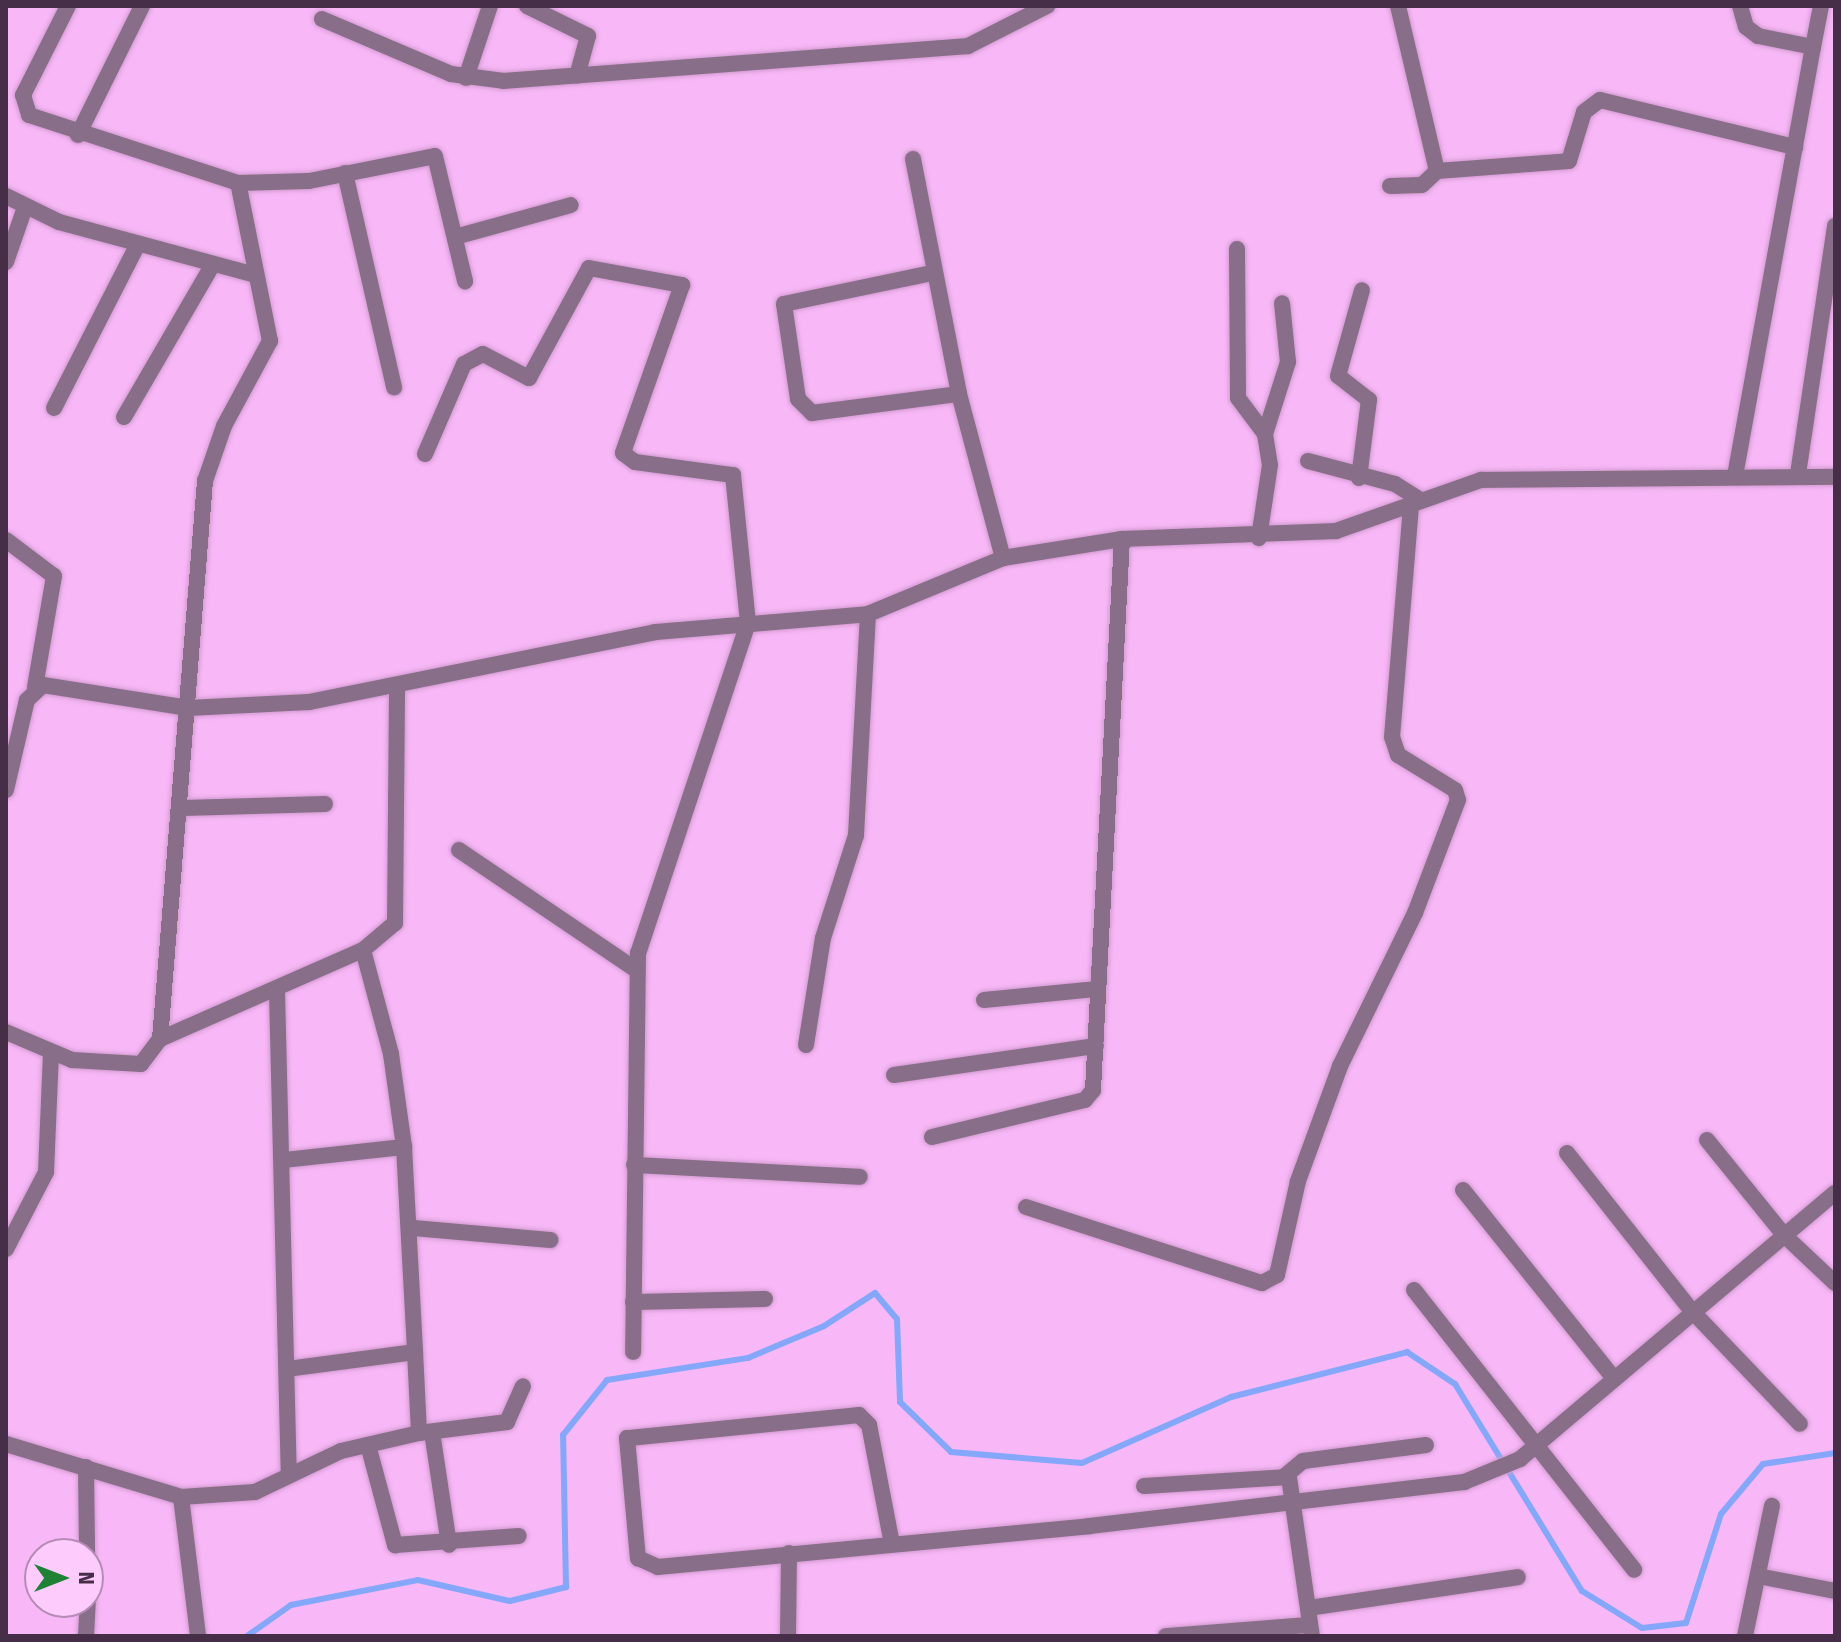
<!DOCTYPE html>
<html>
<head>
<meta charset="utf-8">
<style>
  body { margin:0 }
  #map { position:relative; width:1841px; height:1642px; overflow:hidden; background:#f8b8f7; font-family:"Fira Sans Condensed",sans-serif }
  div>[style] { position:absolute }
  .stream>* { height:6px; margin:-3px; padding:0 3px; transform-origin:3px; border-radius:3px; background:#85a7f9 }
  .roads { filter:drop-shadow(0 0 2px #d19ad0) drop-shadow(0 0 2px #d19ad0) }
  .street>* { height:16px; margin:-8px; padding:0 8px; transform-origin:8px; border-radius:8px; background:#886e88 }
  span { translate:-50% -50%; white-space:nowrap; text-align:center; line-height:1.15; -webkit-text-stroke:8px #fecbfd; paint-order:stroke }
  .frame { position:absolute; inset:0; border:8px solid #472e48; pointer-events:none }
  .north { position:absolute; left:24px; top:1538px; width:80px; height:80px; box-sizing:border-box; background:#fecbfd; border:2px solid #b58cb5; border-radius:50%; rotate:90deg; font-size:22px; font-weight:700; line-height:32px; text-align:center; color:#472e48 }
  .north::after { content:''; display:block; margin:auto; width:28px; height:36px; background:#1f8134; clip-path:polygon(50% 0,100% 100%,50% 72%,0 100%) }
</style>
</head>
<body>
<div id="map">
  <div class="stream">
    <i style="left:247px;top:1636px;width:54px;rotate:-35.2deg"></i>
    <i style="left:291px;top:1605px;width:129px;rotate:-11.1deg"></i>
    <i style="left:418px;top:1580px;width:94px;rotate:12.9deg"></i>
    <i style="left:510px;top:1601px;width:58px;rotate:-14deg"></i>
    <i style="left:566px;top:1587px;width:152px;rotate:-91.1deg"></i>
    <i style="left:563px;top:1435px;width:70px;rotate:-51.3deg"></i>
    <i style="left:607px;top:1380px;width:143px;rotate:-8.9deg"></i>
    <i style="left:748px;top:1358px;width:82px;rotate:-22.8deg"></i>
    <i style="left:824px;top:1326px;width:61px;rotate:-32.9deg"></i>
    <i style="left:875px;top:1293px;width:34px;rotate:50deg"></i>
    <i style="left:897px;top:1319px;width:83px;rotate:87.9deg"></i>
    <i style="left:900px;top:1402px;width:71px;rotate:44.4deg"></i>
    <i style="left:951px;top:1452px;width:131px;rotate:4.8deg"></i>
    <i style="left:1082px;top:1463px;width:163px;rotate:-23.9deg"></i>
    <i style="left:1231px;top:1397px;width:182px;rotate:-14.3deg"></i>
    <i style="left:1407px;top:1352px;width:58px;rotate:33.7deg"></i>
    <i style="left:1455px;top:1384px;width:243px;rotate:58.5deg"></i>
    <i style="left:1582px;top:1591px;width:70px;rotate:31.7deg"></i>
    <i style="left:1642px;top:1628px;width:44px;rotate:-6.5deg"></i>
    <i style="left:1686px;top:1623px;width:114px;rotate:-72.2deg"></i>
    <i style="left:1721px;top:1514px;width:65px;rotate:-50deg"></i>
    <i style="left:1763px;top:1464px;width:73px;rotate:-8.7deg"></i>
  </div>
  <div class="roads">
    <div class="street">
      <i style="left:68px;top:6px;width:100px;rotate:116.8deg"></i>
      <i style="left:23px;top:95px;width:21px;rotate:73deg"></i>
      <i style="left:29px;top:115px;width:220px;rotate:18deg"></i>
      <i style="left:238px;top:183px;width:71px;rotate:-1.6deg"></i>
      <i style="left:309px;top:181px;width:128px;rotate:-11.2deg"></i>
      <i style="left:435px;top:156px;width:129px;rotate:76.5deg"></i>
      <i style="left:527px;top:6px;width:68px;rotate:26.2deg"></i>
      <i style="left:588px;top:36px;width:41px;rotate:105.4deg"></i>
      <i style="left:322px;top:19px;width:140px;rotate:23.1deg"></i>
      <i style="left:451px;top:74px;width:53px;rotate:7.5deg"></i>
      <i style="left:504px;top:81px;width:465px;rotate:-4.3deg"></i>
      <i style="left:968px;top:46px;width:89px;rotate:-26.9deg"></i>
      <i style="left:1813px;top:47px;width:42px;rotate:-79deg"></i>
      <i style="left:466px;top:78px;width:76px;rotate:-71.6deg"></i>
      <i style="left:78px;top:135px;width:144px;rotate:-63.6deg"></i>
      <i style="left:913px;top:159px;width:239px;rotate:78.9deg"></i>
      <i style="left:959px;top:394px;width:170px;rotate:75deg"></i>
      <i style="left:1437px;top:171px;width:132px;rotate:-4.3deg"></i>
      <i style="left:1569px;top:161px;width:51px;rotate:-73deg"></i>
      <i style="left:1584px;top:112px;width:20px;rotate:-37deg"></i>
      <i style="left:1600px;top:100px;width:201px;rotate:13.6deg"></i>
      <i style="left:345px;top:173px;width:220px;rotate:77.1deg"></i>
      <i style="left:1390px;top:186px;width:32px;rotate:-2deg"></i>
      <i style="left:1422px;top:185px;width:21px;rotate:-43deg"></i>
      <i style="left:1437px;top:171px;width:170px;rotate:-103.3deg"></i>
      <i style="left:6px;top:196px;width:59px;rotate:26.1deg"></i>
      <i style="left:59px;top:222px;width:204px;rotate:15.1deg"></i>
      <i style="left:455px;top:237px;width:120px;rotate:-15.4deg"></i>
      <i style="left:1237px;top:249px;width:149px;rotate:89.6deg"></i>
      <i style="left:1238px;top:398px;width:45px;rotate:53.1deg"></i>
      <i style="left:1265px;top:434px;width:31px;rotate:81deg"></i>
      <i style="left:1270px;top:465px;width:74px;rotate:98.6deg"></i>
      <i style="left:6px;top:262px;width:55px;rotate:-70.9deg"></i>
      <i style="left:932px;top:273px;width:151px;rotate:168.2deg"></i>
      <i style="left:784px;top:304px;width:96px;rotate:81.6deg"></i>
      <i style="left:798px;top:399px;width:20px;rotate:45deg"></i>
      <i style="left:812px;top:413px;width:148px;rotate:-7.4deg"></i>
      <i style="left:54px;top:408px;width:182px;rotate:-62.9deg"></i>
      <i style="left:124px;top:417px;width:175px;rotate:-59.8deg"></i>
      <i style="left:1265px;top:434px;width:76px;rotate:-72.3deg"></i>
      <i style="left:1288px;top:362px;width:59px;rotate:-95.8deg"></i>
      <i style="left:425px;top:454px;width:98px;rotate:-66.6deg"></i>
      <i style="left:464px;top:364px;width:21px;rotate:-28deg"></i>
      <i style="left:483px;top:354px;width:52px;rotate:27.6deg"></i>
      <i style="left:529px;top:378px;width:125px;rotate:-61.4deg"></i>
      <i style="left:589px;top:268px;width:95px;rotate:10.4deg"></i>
      <i style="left:682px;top:285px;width:178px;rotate:109.4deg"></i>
      <i style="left:623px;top:453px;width:15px;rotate:37deg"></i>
      <i style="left:635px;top:462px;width:99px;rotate:7.6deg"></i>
      <i style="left:733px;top:475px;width:149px;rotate:84.2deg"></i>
      <i style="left:748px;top:623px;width:348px;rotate:108.4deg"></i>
      <i style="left:638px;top:953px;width:399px;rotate:90.7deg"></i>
      <i style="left:1308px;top:461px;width:90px;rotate:14.8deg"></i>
      <i style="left:1395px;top:484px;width:31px;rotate:32deg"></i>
      <i style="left:1798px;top:474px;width:251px;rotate:-81.5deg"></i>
      <i style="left:1735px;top:476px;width:436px;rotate:-79.7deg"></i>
      <i style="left:1813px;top:47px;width:56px;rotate:-168.7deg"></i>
      <i style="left:1758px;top:36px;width:15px;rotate:-143deg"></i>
      <i style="left:1746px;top:27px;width:22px;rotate:-106deg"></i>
      <i style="left:1359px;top:478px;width:79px;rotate:-82.7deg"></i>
      <i style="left:1369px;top:400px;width:39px;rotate:-142deg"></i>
      <i style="left:1338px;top:376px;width:89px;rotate:-74.4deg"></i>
      <i style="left:6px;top:540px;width:60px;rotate:36.9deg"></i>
      <i style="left:54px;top:576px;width:113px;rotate:99.7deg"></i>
      <i style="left:6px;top:790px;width:92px;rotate:-76.9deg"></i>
      <i style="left:27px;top:700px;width:22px;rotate:-43deg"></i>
      <i style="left:43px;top:685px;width:147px;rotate:9deg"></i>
      <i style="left:188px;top:708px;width:121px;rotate:-2.8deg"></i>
      <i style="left:309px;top:702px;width:353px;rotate:-11.4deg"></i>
      <i style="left:655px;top:632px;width:214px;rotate:-4.8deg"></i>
      <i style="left:868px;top:614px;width:146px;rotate:-22.5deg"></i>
      <i style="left:1003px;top:558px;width:121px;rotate:-9.1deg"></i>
      <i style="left:1122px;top:539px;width:214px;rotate:-2.1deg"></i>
      <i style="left:1336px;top:531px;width:154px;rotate:-19.4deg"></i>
      <i style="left:1481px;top:480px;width:354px;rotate:-0.5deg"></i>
      <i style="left:182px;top:808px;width:143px;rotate:-1.6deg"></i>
      <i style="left:459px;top:850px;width:214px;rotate:34.1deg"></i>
      <i style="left:363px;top:950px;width:108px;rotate:74.9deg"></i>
      <i style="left:391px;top:1054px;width:94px;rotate:82deg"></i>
      <i style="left:404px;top:1147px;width:205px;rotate:86.9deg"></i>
      <i style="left:277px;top:992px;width:483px;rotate:88.6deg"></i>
      <i style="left:984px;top:1000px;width:114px;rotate:-5.6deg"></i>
      <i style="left:6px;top:1032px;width:72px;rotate:23deg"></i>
      <i style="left:72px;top:1060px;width:69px;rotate:3.3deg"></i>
      <i style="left:141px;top:1064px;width:31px;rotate:-53deg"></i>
      <i style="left:160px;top:1039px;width:560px;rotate:-85.39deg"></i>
      <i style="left:205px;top:481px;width:58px;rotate:-70.9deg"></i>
      <i style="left:224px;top:426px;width:97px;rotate:-61.6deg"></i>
      <i style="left:270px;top:341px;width:161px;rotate:-101.4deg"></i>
      <i style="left:160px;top:1039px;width:222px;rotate:-23.7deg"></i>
      <i style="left:363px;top:950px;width:42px;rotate:-40.2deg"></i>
      <i style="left:395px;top:923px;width:236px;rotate:-89.5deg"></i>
      <i style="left:806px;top:1045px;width:108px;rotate:-81deg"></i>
      <i style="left:823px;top:938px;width:108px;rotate:-72.2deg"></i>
      <i style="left:856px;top:835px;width:221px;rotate:-86.9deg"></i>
      <i style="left:894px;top:1075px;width:204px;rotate:-8.2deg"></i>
      <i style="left:932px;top:1137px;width:157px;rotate:-13.6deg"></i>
      <i style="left:1085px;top:1100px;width:13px;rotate:-51deg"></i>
      <i style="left:1093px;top:1090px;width:552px;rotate:-86.99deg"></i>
      <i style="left:1707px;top:1140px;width:122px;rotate:51deg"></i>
      <i style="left:1784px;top:1235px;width:70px;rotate:43.3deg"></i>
      <i style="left:1567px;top:1153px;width:201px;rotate:51.7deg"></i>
      <i style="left:1692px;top:1311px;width:156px;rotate:46.3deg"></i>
      <i style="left:284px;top:1160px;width:121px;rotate:-6.2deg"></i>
      <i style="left:634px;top:1165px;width:226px;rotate:3deg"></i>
      <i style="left:1463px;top:1190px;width:238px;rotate:51.3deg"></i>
      <i style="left:1026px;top:1207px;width:248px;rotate:17.9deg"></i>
      <i style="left:1262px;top:1283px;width:17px;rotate:-28deg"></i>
      <i style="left:1277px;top:1275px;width:96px;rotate:-77.4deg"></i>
      <i style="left:1298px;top:1181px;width:122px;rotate:-69.9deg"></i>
      <i style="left:1340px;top:1066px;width:170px;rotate:-63.9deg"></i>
      <i style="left:1415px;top:913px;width:121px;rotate:-69.2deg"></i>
      <i style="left:1458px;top:800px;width:10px;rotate:-107deg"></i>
      <i style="left:1455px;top:790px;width:67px;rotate:-148.4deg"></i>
      <i style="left:1398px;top:755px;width:19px;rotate:-108deg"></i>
      <i style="left:1392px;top:737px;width:233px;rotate:-85.3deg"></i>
      <i style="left:413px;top:1228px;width:138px;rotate:5deg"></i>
      <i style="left:6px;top:1249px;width:87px;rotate:-62.5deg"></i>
      <i style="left:46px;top:1172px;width:117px;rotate:-87.6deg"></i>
      <i style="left:1414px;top:1290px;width:356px;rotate:51.8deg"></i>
      <i style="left:633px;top:1302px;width:132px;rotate:-1.3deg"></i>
      <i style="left:432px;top:1432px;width:114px;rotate:81.4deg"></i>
      <i style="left:419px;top:1433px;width:89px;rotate:-7.1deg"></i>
      <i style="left:507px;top:1422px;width:39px;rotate:-66deg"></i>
      <i style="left:6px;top:1444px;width:183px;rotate:16.8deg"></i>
      <i style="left:181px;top:1497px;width:140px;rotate:83deg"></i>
      <i style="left:368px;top:1445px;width:104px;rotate:74.9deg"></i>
      <i style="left:395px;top:1545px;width:124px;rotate:-4.2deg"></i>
      <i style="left:86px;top:1467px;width:87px;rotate:89.3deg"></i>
      <i style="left:1285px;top:1476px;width:23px;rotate:-40deg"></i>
      <i style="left:1303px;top:1461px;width:124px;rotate:-7.4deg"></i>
      <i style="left:1144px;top:1486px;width:145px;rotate:-3.6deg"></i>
      <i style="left:1289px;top:1477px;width:161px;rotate:81.8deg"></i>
      <i style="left:181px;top:1497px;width:74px;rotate:-3.9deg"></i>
      <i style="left:255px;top:1492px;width:95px;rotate:-25.5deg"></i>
      <i style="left:341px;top:1451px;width:80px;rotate:-13deg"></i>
      <i style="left:419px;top:1433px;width:81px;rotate:-92.8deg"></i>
      <i style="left:415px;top:1352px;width:128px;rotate:172.4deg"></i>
      <i style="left:892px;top:1544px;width:121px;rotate:-100.9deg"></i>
      <i style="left:869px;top:1425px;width:14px;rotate:-135deg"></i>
      <i style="left:859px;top:1415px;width:233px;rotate:174.3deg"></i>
      <i style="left:627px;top:1438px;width:121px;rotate:84.8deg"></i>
      <i style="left:638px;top:1558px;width:22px;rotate:24deg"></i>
      <i style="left:658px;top:1567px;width:433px;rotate:-5.4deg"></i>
      <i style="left:1089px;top:1526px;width:378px;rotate:-6.7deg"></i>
      <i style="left:1464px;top:1482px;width:61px;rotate:-22.3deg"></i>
      <i style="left:1520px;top:1459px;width:412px;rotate:-40.2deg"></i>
      <i style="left:1758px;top:1576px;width:78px;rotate:11deg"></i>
      <i style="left:1309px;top:1608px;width:211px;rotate:-8.4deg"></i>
      <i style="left:86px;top:1636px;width:34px;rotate:-87deg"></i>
      <i style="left:788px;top:1636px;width:83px;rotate:-89.3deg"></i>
      <i style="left:1166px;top:1636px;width:144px;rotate:-4.4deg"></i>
      <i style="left:1745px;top:1636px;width:133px;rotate:-78.3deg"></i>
    </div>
  </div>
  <div class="frame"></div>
  <div class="north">N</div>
</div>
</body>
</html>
